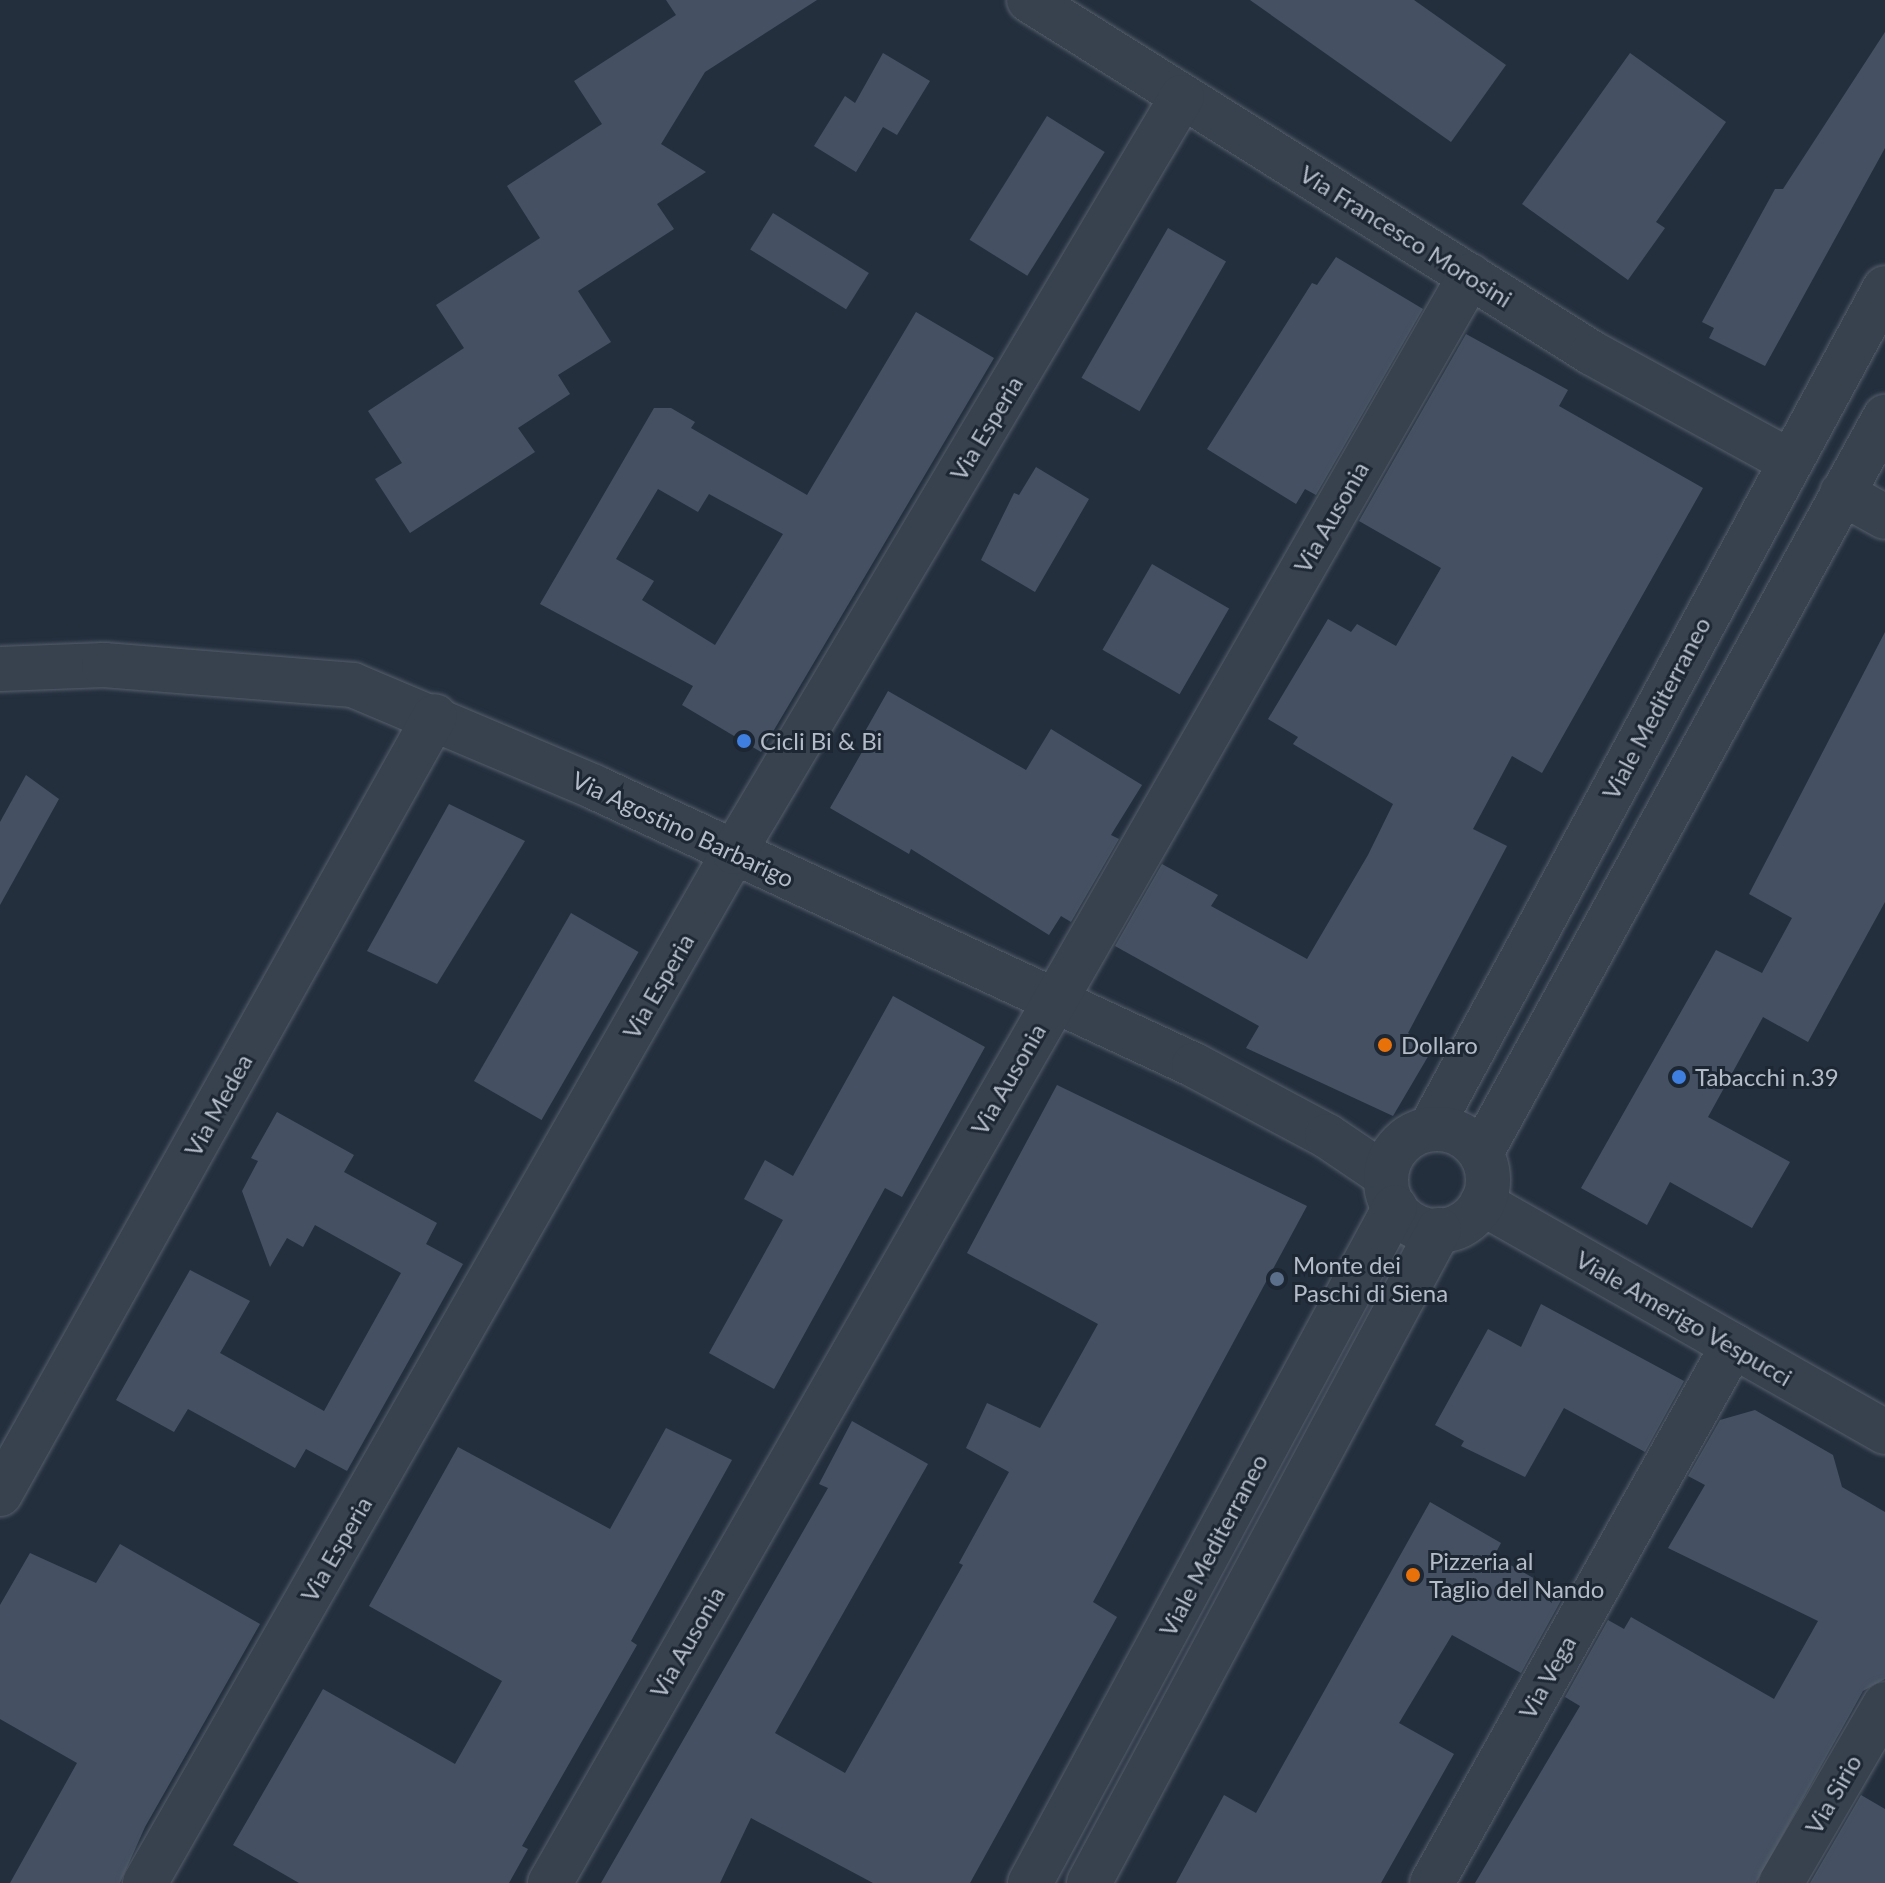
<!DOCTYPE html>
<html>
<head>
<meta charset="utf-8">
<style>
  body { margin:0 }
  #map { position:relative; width:1885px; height:1883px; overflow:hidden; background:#242f3e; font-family:Lato,sans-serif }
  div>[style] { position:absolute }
  .building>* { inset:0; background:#455162; transform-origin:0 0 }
  .roads { filter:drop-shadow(0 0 2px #565f6c) drop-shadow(0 0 2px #565f6c) }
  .minor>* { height:44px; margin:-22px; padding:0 22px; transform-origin:22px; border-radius:22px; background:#38414e }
  .tertiary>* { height:44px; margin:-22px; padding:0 22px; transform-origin:22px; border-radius:22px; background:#38414e }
  .tertiary>.ring { margin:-22px; padding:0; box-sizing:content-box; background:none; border:44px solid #38414e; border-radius:50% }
  .dots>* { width:22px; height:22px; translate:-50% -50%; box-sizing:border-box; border:4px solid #1d2633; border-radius:50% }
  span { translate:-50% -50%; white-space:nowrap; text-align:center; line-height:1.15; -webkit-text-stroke:6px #1d2633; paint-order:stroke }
  .street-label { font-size:24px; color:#b4bcc9 }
  .poi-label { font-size:24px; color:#b4bcc9 }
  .left { translate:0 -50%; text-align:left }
</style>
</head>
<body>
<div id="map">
  <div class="building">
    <i style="clip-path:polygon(666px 0,817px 0,705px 72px,661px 144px,706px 172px,657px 204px,674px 229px,578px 291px,611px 342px,558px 375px,570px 394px,518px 428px,535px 452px,410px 533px,375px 479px,402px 463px,368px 411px,464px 348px,436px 305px,540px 238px,507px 186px,602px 124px,574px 81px,676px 15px)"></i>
    <i style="clip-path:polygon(1250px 0,1414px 0,1506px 65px,1451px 142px)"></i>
    <i style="clip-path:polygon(1885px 32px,1885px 148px,1765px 366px,1709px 338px,1714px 328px,1702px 322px,1775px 189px,1783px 189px)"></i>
    <i style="clip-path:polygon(883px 53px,930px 81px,897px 135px,883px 127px,856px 172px,814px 146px,845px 96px,855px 103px)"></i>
    <i style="clip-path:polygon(1630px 53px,1726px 122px,1656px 222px,1665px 228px,1628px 280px,1522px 204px)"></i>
    <i style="left:1047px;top:116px;width:68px;height:146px;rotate:32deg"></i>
    <i style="left:773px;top:213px;width:113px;height:43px;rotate:32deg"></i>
    <i style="left:1168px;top:228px;width:67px;height:173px;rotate:30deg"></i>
    <i style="clip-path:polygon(1336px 257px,1423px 309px,1316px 495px,1305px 489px,1296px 504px,1207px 449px,1312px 283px,1317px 285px)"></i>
    <i style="clip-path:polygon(evenodd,916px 312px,994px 358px,761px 752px,682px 705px,693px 686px,540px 604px,654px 408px,671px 408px,695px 422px,691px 428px,807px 495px,916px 312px,658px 489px,698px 512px,709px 494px,783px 534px,715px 645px,642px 600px,654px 581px,616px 559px,658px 489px)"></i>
    <i style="clip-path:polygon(1466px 334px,1568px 390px,1559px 406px,1703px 488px,1542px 773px,1512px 756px,1473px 829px,1507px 846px,1408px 1033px,1433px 1048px,1393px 1116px,1246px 1048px,1259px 1026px,1115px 946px,1162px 864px,1218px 895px,1211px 906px,1307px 959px,1368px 855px,1393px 804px,1293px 744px,1298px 737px,1268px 719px,1328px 619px,1351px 632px,1357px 624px,1396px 646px,1441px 568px,1359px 521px)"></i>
    <i style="clip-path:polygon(1036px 467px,1089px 499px,1035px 592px,981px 560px,1014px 493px,1019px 495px)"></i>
    <i style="left:1152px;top:564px;width:89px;height:99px;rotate:30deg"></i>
    <i style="clip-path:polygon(1885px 632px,1885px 902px,1808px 1042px,1763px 1017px,1708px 1117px,1790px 1162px,1752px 1228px,1670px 1182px,1647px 1225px,1581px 1188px,1716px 950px,1762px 973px,1792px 918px,1749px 894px)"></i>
    <i style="clip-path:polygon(888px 691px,1026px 770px,1051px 729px,1142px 785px,1111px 835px,1119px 839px,1071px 922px,1061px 916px,1049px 935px,911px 849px,909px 854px,830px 808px,870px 738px,863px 735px)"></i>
    <i style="clip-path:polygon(26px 775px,59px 799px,0 905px,0 822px)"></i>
    <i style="clip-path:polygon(449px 804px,525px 841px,437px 984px,367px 951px)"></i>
    <i style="left:571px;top:913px;width:78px;height:194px;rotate:30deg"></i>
    <i style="clip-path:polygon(893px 996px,985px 1047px,902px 1197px,885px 1188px,774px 1389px,709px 1353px,783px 1220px,744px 1199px,765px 1160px,793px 1176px)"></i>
    <i style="clip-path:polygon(1057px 1085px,1307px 1206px,1093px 1602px,1117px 1617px,970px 1883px,873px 1883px,751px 1818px,720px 1883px,601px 1883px,828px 1488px,819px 1484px,852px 1421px,928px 1464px,775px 1733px,845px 1773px,963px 1565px,959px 1563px,1009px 1472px,966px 1448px,987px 1403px,1040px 1428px,1098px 1324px,967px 1253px)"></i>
    <i style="clip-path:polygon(277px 1112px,354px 1155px,344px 1172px,437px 1223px,426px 1244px,463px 1264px,347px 1471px,306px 1449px,295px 1468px,188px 1409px,174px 1432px,116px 1400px,190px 1270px,250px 1301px,220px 1353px,324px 1411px,401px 1273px,315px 1225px,303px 1247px,287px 1238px,270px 1267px,242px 1191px,258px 1161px,251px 1158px)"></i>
    <i style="clip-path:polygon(1541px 1304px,1684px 1381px,1645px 1452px,1564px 1408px,1525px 1477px,1461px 1446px,1464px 1441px,1435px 1425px,1488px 1329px,1521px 1347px)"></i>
    <i style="clip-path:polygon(1755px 1410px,1833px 1455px,1842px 1487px,1885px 1512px,1885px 1679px,1863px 1691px,1756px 1883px,1475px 1883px,1580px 1706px,1565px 1697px,1608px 1620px,1624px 1629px,1631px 1617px,1774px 1699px,1818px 1621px,1668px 1548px,1705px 1485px,1688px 1476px,1720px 1420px)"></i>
    <i style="clip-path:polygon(666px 1428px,732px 1460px,631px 1641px,637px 1645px,522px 1846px,528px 1849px,509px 1883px,299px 1883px,233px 1845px,323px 1689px,455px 1764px,502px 1681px,369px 1606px,458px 1447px,610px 1529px)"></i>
    <i style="clip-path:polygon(1430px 1502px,1501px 1543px,1494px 1556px,1564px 1595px,1521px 1673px,1452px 1635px,1399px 1723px,1454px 1754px,1381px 1883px,1176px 1883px,1224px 1795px,1256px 1813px)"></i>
    <i style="clip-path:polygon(120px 1544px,260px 1624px,145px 1827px,120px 1883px,10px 1883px,77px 1763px,0 1719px,0 1605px,30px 1553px,96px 1583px)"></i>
    <i style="clip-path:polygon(1861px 1795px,1885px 1809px,1885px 1883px,1810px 1883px)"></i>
  </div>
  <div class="roads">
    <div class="minor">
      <i style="left:1029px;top:0;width:665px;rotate:32.09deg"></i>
      <i style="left:1592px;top:353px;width:225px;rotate:28.7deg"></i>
      <i style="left:1842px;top:493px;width:49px;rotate:29.2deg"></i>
      <i style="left:0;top:669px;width:104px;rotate:-2.2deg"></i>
      <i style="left:104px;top:665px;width:250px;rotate:4.6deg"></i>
      <i style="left:353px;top:685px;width:262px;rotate:22.9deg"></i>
      <i style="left:594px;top:787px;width:661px;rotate:24.86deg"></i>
      <i style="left:1194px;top:1065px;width:151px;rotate:28.1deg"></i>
      <i style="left:1327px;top:1136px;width:71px;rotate:34.1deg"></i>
      <i style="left:1482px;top:1203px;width:464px;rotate:29.6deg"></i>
      <i style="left:0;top:1494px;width:891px;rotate:-60.79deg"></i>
      <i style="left:145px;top:1883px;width:1187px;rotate:-60.26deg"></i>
      <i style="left:734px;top:852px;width:878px;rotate:-59.32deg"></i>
      <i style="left:550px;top:1883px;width:1852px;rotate:-60.21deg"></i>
      <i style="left:1432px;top:1883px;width:616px;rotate:-60.77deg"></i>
      <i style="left:1781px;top:1883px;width:207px;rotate:-59.8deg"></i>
    </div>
    <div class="tertiary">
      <i style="left:1430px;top:1129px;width:956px;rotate:-61.59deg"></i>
      <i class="ring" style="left:1386px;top:1129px;width:58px;height:58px"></i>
      <i style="left:1481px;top:1153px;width:840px;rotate:-61.24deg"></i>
      <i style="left:1030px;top:1883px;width:768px;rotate:-61.63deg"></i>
      <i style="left:1089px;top:1883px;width:741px;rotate:-61.81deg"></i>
    </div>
  </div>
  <div class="dots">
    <i style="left:744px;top:741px;background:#3f7fe0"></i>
    <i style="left:1385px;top:1045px;background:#e8710a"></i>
    <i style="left:1679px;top:1077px;background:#3f7fe0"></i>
    <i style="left:1277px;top:1279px;background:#5c6f8a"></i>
    <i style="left:1413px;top:1575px;background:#e8710a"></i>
  </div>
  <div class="street-label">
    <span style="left:1406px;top:236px;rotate:32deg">Via Francesco Morosini</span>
    <span style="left:986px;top:428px;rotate:-59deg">Via Esperia</span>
    <span style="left:1331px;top:517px;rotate:-60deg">Via Ausonia</span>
    <span style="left:1656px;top:708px;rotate:-62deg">Viale Mediterraneo</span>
    <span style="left:683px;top:829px;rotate:25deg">Via Agostino Barbarigo</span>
    <span style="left:658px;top:986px;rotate:-60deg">Via Esperia</span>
    <span style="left:1008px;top:1079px;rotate:-60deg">Via Ausonia</span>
    <span style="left:218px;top:1105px;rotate:-61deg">Via Medea</span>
    <span style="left:1684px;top:1318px;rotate:30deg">Viale Amerigo Vespucci</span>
    <span style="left:1213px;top:1545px;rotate:-62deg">Viale Mediterraneo</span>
    <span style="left:336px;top:1549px;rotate:-60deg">Via Esperia</span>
    <span style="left:687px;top:1642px;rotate:-60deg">Via Ausonia</span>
    <span style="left:1547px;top:1677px;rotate:-61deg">Via Vega</span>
    <span style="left:1833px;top:1794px;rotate:-60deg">Via Sirio</span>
  </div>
  <div class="poi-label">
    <span class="left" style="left:760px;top:741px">Cicli Bi &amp; Bi</span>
    <span class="left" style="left:1401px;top:1045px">Dollaro</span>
    <span class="left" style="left:1695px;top:1077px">Tabacchi n.39</span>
    <span class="left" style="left:1293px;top:1279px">Monte dei<br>Paschi di Siena</span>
    <span class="left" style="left:1429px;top:1575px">Pizzeria al<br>Taglio del Nando</span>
  </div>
</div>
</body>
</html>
